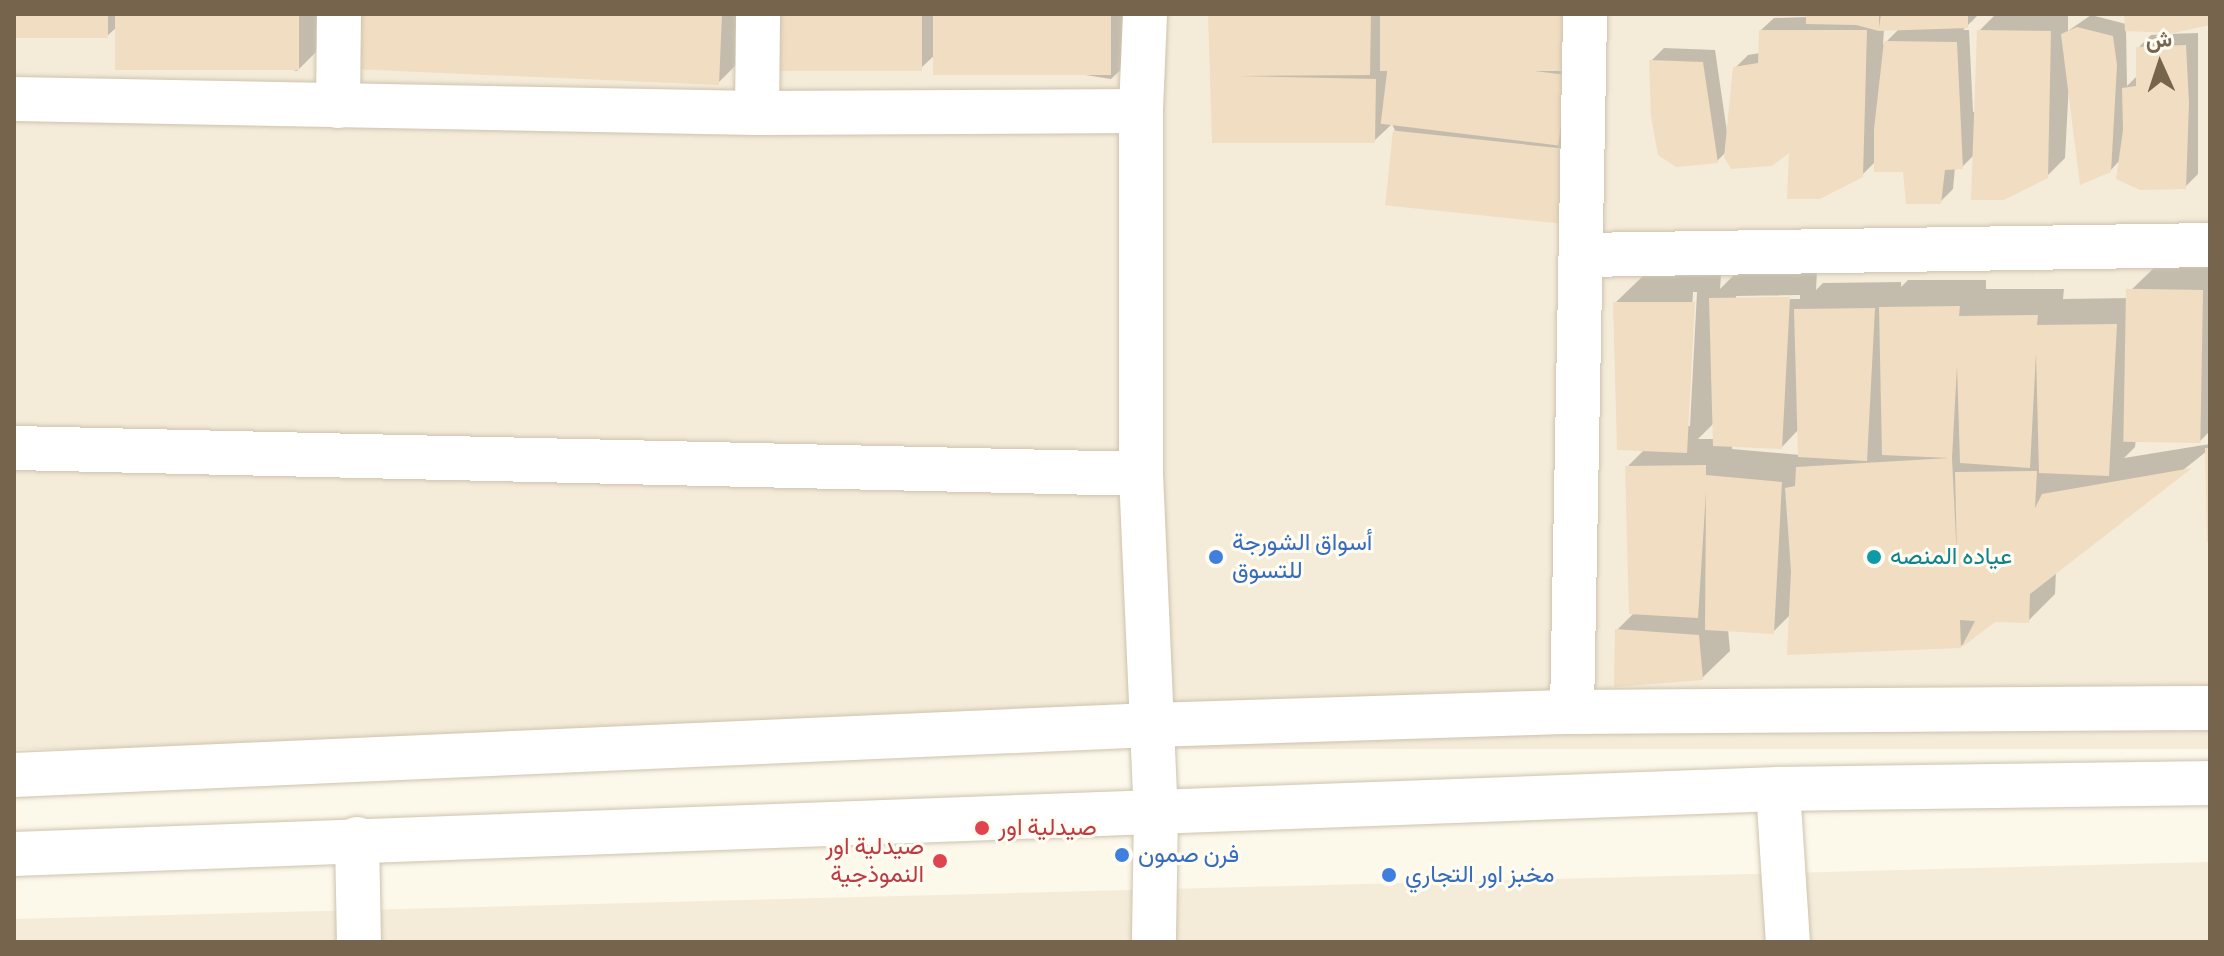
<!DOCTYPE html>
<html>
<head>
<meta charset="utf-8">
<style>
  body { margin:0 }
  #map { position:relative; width:2224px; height:956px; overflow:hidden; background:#fcf8ea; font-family:"Source Sans 3",Vazirmatn,sans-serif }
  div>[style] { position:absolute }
  .residential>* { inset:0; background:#f4ecd9; transform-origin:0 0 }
  .shadow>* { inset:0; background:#0003 }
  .building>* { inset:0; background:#f1ddc2; transform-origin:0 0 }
  .roads { filter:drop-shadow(0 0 2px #cec3af) drop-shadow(0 0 2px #cec3af) }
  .street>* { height:44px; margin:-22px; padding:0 22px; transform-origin:22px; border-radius:22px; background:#fff }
  .secondary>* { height:44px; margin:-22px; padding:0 22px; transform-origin:22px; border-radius:22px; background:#fff }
  .dots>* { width:22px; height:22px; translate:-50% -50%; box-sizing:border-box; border:4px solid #fffcf1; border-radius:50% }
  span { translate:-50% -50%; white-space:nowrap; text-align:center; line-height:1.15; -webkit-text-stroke:6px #fffcf1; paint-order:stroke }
  .shop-label { font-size:24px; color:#366cbe }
  .left { translate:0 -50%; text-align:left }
  .culture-label { font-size:24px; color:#0d838f }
  .health-label { font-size:24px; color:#be3a42 }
  .right { translate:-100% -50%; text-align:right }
  .frame { position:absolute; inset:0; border:16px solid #77644d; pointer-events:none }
  .north { position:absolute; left:2120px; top:24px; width:80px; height:80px; -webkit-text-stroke:6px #fffcf1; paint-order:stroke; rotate:357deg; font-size:22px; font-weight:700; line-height:32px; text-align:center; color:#77644d }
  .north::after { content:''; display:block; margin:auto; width:28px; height:36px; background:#77644d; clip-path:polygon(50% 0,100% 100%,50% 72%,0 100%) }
</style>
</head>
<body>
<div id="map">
  <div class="residential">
    <i style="left:14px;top:14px;width:2196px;height:735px"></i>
    <i style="clip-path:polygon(2210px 862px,2210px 942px,14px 942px,14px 919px)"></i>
  </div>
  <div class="shadow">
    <i style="clip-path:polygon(14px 14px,320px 14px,319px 49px,297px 71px,117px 27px,107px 36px,14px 36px)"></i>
    <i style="clip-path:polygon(357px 14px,738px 14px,736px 65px,718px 83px)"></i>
    <i style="clip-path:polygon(767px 14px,1129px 14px,1130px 61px,1111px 79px,938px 52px,921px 68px)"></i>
    <i style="clip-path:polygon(1210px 14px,1597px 14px,1587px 195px,1394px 156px,1403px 148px,1392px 124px,1374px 141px,1214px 141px)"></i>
    <i style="clip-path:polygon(evenodd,1808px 14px,1979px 14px,1963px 30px,1969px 30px,1973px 112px,1976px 112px,1979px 31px,1996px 14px,2068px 14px,2068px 31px,2091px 15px,2126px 24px,2126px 14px,2210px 14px,2210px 24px,2187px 26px,2168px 34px,2198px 33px,2198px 174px,2185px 187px,2121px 159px,2110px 171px,2069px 82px,2065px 158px,2047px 176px,1975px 154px,1962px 167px,1955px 167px,1953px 189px,1940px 202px,1905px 170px,1876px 161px,1862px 175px,1790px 149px,1727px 151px,1717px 161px,1651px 61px,1664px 48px,1715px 50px,1727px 132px,1735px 68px,1748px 55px,1760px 53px,1761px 30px,1774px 18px,1808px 17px,1808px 14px,1900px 28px,1883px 45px,1884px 29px,1900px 28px,1808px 14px,2126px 29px,2168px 31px,2168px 34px,2151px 35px,2138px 48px,2138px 75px,2127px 86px,2126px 29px)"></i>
    <i style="clip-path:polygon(evenodd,2210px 264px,2210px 431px,2200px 441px,2136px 438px,2135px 447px,2124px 458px,2210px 444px,2210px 562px,2207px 451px,2056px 571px,2055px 594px,2028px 621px,1994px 620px,1961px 646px,1791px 614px,1773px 632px,1728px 629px,1730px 651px,1702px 678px,1617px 630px,1634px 613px,1627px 467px,1645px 449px,1615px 303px,1643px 276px,1721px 275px,1720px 289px,1738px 271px,1817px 271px,1816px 290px,1823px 283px,1901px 282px,1901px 287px,1908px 280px,1986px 280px,1986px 289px,2064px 289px,2063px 299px,2129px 298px,2128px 293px,2156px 266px,2210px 264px,1693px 292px,1697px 292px,1690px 426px,1686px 426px,1693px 292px,2210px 264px,1800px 295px,1800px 299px,1736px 300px,1736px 296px,1800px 295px,2210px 264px,1714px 423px,1715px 439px,1698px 439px,1714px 423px,2210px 264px,1799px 429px,1800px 455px,1732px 449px,1732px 445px,1782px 447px,1799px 429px)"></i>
  </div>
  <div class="building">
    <i style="left:14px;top:14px;width:94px;height:24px"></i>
    <i style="left:115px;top:14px;width:184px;height:56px"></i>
    <i style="clip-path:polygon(355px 14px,722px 14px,719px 85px,352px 69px)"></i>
    <i style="left:765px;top:14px;width:157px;height:57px"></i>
    <i style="left:933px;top:14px;width:178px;height:61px"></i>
    <i style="clip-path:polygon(1208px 14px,1371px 14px,1370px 75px,1238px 76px,1376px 79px,1375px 143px,1212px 143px)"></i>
    <i style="left:1380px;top:14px;width:190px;height:57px"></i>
    <i style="clip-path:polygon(1806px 14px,1879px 14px,1879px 28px,1881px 14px,1968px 14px,1968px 28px,1879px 31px,1856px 25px,1806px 24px)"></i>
    <i style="clip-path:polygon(2124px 14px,2210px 14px,2210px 25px,2174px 33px,2125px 31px)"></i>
    <i style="clip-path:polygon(2077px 27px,2113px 36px,2117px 65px,2111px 172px,2080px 185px,2061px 34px)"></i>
    <i style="clip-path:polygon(1759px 30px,1867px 30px,1863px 177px,1820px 199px,1787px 199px,1789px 153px,1772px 166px,1731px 169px,1724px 157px,1733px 67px,1758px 63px)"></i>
    <i style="clip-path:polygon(1977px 30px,2051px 31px,2048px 178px,2004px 200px,1971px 200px)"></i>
    <i style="clip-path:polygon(1884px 41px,1957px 42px,1963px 169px,1945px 170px,1941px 204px,1906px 204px,1903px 172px,1874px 172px,1874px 129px)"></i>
    <i style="clip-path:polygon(2186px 45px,2189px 103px,2186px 189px,2140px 190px,2116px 179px,2123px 130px,2122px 88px,2136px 86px,2136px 47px)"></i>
    <i style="clip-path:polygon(1649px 60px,1703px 62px,1718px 163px,1676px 167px,1658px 155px,1651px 117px)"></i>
    <i style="left:1567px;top:75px;width:71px;height:179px;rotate:97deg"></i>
    <i style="left:1568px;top:149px;width:75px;height:176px;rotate:96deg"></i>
    <i style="left:2203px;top:290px;width:153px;height:77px;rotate:91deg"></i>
    <i style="clip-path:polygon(1790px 297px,1782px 449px,1713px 446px,1709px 298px)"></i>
    <i style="clip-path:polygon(1613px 302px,1695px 302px,1687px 453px,1617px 450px)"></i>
    <i style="clip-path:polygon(1960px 306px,1959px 316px,2038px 315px,2037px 325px,2117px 324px,2109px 476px,2039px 473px,2036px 353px,2030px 468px,1960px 463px,1957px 366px,1952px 458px,1957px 560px,1955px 472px,2037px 471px,2035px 508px,2042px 494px,2192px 468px,2030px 594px,2029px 623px,1995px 622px,1961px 648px,1975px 621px,1960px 620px,1961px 648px,1787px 655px,1791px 571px,1785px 488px,1795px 486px,1796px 467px,1949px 458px,1882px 455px,1879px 307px)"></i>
    <i style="clip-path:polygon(1875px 308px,1867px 461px,1798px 457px,1794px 309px)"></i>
    <i style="clip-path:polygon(2205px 448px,2210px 448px,2210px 542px,2207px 542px)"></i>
    <i style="clip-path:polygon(1706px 465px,1706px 475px,1782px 482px,1774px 634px,1705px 630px,1706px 492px,1698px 618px,1629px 614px,1625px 466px)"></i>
    <i style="clip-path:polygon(1615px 629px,1699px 635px,1703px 680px,1614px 687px)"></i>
  </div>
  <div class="roads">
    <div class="street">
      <i style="left:1145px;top:14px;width:97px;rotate:92.4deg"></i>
      <i style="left:1141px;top:111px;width:363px;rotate:90deg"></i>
      <i style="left:1141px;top:474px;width:337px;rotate:87.5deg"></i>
      <i style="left:1156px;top:811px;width:131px;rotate:90.9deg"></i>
      <i style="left:14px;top:99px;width:743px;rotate:1.08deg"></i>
      <i style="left:757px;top:113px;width:384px;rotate:-0.3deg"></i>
      <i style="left:338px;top:106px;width:92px;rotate:-89.4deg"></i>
      <i style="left:757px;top:113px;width:99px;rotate:-89.4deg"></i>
      <i style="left:1581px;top:255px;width:629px;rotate:-0.91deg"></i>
      <i style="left:14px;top:448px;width:1127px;rotate:1.32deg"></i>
      <i style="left:1572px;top:712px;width:698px;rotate:-88.93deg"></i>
      <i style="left:1778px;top:789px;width:153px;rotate:86.3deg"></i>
      <i style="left:357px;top:839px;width:103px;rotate:88.9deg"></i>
    </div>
    <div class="secondary">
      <i style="left:14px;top:775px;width:1139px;rotate:-2.52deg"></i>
      <i style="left:1152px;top:725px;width:420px;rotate:-1.8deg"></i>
      <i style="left:1572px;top:712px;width:638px;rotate:-0.36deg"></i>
      <i style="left:14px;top:854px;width:1765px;rotate:-2.11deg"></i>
      <i style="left:1778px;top:789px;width:432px;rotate:-0.8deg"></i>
    </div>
  </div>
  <div class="dots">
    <i style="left:1216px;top:557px;background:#3f7fe0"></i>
    <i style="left:1874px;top:557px;background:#0f9aa8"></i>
    <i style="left:982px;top:828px;background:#e0444e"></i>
    <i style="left:1122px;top:855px;background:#3f7fe0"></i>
    <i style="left:940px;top:861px;background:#e0444e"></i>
    <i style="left:1389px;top:875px;background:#3f7fe0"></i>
  </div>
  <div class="shop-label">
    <span class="left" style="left:1232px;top:557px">أسواق الشورجة<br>للتسوق</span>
    <span class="left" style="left:1138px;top:855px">فرن صمون</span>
    <span class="left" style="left:1405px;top:875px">مخبز اور التجاري</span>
  </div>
  <div class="culture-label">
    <span class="left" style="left:1890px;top:557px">عياده المنصه</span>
  </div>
  <div class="health-label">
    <span class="left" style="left:998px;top:828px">صيدلية اور</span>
    <span class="right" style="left:924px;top:861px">صيدلية اور<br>النموذجية</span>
  </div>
  <div class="frame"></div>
  <div class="north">ش</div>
</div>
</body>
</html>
